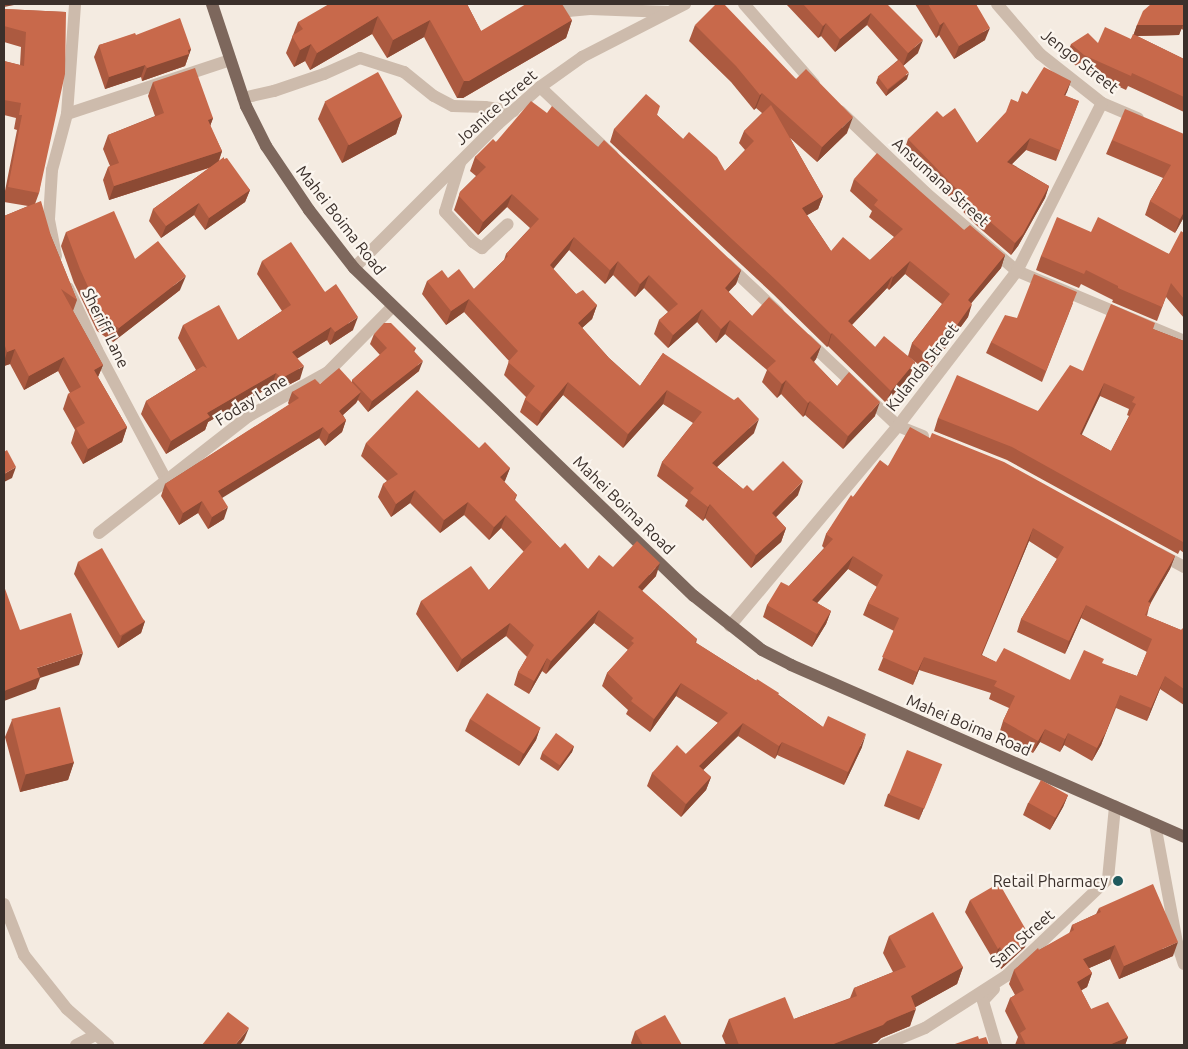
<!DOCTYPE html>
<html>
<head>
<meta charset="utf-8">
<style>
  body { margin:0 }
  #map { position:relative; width:1188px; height:1049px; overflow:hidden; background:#f4ebe1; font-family:Ubuntu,sans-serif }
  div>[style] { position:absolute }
  .minor>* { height:12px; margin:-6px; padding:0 6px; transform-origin:6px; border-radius:6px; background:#cdbbac }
  .major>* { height:12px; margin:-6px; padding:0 6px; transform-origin:6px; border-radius:6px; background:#7d675c }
  .wall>* { inset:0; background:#ac5a40 }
  .shaded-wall>* { inset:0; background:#8c4a34 }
  .building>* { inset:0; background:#c8694b; transform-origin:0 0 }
  .dots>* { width:14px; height:14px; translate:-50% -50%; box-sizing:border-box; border:2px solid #fbf5ee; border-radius:50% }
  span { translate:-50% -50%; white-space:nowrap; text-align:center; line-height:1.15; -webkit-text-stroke:4.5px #fbf5ee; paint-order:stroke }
  .street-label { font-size:16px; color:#3b302b }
  .poi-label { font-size:16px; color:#3b302b }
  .right { translate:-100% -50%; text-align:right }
  .frame { position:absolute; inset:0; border:5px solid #3b302b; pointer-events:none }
</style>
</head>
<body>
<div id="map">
  <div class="minor">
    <i style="left:539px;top:4px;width:30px;rotate:14deg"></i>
    <i style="left:568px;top:11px;width:22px;rotate:-5deg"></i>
    <i style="left:590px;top:9px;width:78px;rotate:2.2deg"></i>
    <i style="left:744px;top:4px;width:106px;rotate:48.8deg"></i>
    <i style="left:997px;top:4px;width:66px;rotate:49.3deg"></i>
    <i style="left:1040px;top:54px;width:79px;rotate:38.3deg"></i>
    <i style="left:1102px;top:103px;width:39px;rotate:23deg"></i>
    <i style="left:540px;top:87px;width:100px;rotate:43.4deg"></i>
    <i style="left:243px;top:98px;width:32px;rotate:-13deg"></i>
    <i style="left:274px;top:91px;width:53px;rotate:-18.8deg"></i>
    <i style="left:324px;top:74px;width:39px;rotate:-24deg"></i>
    <i style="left:360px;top:58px;width:46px;rotate:17.7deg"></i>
    <i style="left:404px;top:72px;width:38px;rotate:39deg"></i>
    <i style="left:434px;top:96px;width:21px;rotate:28deg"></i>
    <i style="left:453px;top:106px;width:32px;rotate:2deg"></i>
    <i style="left:485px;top:107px;width:29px;rotate:8deg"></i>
    <i style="left:840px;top:111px;width:119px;rotate:43.6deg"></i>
    <i style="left:926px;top:193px;width:120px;rotate:40.6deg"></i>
    <i style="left:1017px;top:271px;width:181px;rotate:22.7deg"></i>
    <i style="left:67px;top:114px;width:172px;rotate:-18.3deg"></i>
    <i style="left:460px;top:163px;width:51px;rotate:107deg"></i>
    <i style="left:445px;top:212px;width:41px;rotate:47deg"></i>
    <i style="left:473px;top:242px;width:11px;rotate:34deg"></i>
    <i style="left:482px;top:248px;width:35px;rotate:-43deg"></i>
    <i style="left:56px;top:256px;width:38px;rotate:-101deg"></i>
    <i style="left:49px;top:219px;width:49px;rotate:-86.5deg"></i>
    <i style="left:52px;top:170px;width:58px;rotate:-75deg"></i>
    <i style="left:67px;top:114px;width:110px;rotate:-85.8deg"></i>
    <i style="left:727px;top:264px;width:70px;rotate:43.3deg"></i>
    <i style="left:354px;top:268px;width:204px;rotate:-45deg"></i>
    <i style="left:498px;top:124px;width:56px;rotate:-41.4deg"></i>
    <i style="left:540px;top:87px;width:52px;rotate:-35.5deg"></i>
    <i style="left:582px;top:57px;width:116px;rotate:-27.2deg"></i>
    <i style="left:68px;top:288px;width:68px;rotate:64.9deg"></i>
    <i style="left:97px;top:350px;width:147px;rotate:62deg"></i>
    <i style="left:807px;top:340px;width:125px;rotate:43.4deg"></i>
    <i style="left:898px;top:426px;width:27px;rotate:22deg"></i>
    <i style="left:99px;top:533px;width:190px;rotate:-38deg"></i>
    <i style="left:249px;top:416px;width:90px;rotate:-29.1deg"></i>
    <i style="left:328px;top:372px;width:91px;rotate:-45.4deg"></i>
    <i style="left:1158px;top:553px;width:30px;rotate:28deg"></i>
    <i style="left:730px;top:626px;width:261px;rotate:-50deg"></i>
    <i style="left:898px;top:426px;width:195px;rotate:-52.5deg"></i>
    <i style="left:1017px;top:271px;width:188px;rotate:-63.2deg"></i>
    <i style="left:1155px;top:824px;width:121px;rotate:79.5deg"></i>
    <i style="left:1177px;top:943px;width:22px;rotate:72deg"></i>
    <i style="left:4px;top:904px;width:55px;rotate:68.6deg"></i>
    <i style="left:24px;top:955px;width:69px;rotate:51.5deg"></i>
    <i style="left:67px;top:1009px;width:55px;rotate:41.3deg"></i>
    <i style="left:994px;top:989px;width:16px;rotate:133deg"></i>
    <i style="left:983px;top:1001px;width:46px;rotate:73.5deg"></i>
    <i style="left:76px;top:1045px;width:22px;rotate:-27deg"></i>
    <i style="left:884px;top:1045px;width:44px;rotate:-22.5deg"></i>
    <i style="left:925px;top:1028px;width:96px;rotate:-32.7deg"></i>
    <i style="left:1006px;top:976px;width:141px;rotate:-43.6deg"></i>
    <i style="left:1108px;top:879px;width:73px;rotate:-84.5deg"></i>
  </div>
  <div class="major">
    <i style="left:212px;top:4px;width:108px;rotate:71.6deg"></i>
    <i style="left:246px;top:106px;width:45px;rotate:63.4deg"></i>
    <i style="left:266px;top:146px;width:77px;rotate:56.1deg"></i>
    <i style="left:309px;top:210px;width:73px;rotate:52.2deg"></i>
    <i style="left:354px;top:268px;width:472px;rotate:44deg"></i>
    <i style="left:694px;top:596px;width:87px;rotate:38.5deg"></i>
    <i style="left:762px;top:650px;width:33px;rotate:27deg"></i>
    <i style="left:791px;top:665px;width:429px;rotate:23.6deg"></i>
  </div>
  <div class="wall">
    <i style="clip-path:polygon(467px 4px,481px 31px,572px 20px,566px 38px,463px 98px,457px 98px,424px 37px,387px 58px,372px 34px,310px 70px,305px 61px,294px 67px,286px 53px,298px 22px)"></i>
    <i style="clip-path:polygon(786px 4px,887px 4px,918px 53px,903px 66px,907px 79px,886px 96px,876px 83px,878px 77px,898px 60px,867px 25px,835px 52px,821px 36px,818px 38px)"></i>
    <i style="clip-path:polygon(915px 4px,976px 4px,985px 40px,954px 59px,939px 35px,936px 38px)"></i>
    <i style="clip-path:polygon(1184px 4px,1184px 30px,1181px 29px,1179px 35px,1137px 36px,1184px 59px,1184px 112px,1128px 86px,1126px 90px,1079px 68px,1066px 58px,1071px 44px,1098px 43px,1131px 39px,1134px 34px,1137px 25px)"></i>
    <i style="clip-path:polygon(4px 9px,66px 12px,39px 193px,35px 204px,51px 236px,77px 300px,73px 311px,103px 365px,98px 377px,127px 427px,122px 442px,83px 464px,71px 443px,75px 430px,63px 409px,68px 394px,70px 393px,58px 371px,24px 390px,10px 364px,4px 366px,4px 216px,28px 206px,4px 202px,4px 196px,17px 130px,14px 129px,16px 118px,4px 115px,4px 61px,20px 65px,21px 47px,4px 42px)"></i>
    <i style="clip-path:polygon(evenodd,695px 25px,796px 79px,847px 133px,817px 162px,790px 138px,823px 196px,818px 209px,807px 215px,831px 251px,870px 260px,894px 237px,869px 217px,872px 211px,850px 191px,854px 179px,964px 230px,1005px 255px,1001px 268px,971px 303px,968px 317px,930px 369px,924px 369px,908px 356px,915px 362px,910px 375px,886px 403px,828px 346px,827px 347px,773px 294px,610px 142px,614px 129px,657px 115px,683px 139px,725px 171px,745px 150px,739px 143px,744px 131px,762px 113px,756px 108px,754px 110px,731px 82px,689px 41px,695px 25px,905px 274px,942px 304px,912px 343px,908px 356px,875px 347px,852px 325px,887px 288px,889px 290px,905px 274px)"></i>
    <i style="clip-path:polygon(136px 35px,191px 49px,185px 66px,142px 81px,141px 77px,105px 89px,94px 57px,99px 45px)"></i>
    <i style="clip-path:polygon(1071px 81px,1065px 96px,1079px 101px,1056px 161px,1026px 150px,1012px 164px,1049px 186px,1045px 198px,1018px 246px,1011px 255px,976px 225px,904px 151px,908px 139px,943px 117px,977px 143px,1018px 102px,1027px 94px)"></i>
    <i style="clip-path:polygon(153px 82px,213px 118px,210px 126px,222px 151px,219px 161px,224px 159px,250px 190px,245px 202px,205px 230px,194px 215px,161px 238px,149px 221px,153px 209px,209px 168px,109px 200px,103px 180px,108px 167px,110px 166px,103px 149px,108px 135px,155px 116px,148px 96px)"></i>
    <i style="clip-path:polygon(325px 102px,402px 116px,396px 134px,342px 163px,318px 119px)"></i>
    <i style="clip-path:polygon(547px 113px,598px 147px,741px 270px,736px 284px,728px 292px,752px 316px,821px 346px,816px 359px,814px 362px,837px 386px,875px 416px,843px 449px,805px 415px,803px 417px,781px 394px,777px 398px,762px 382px,767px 370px,725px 334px,716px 343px,697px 322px,668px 348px,654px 334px,659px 320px,668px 312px,644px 288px,635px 297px,613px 275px,605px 284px,569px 250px,553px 269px,576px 294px,597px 305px,592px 319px,582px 328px,609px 358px,640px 386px,663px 353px,754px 433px,717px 467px,743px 489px,753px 491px,798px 495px,776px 517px,786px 528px,781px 542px,751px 568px,705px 518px,703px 521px,685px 506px,688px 500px,657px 476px,662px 462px,693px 423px,663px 404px,623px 448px,563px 395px,537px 426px,520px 412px,525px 399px,526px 397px,504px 375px,509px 361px,464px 312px,446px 325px,422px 294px,427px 281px,448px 278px,474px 289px,504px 260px,506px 254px,530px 228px,507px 207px,478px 235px,454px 210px,460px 192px,476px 176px,470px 171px,475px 157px,496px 142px)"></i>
    <i style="clip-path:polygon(1184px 134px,1184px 217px,1175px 233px,1145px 215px,1150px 201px,1163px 178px,1106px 154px,1112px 140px)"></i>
    <i style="clip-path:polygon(66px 232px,135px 259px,180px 290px,113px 342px,97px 331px,74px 283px,61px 246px)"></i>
    <i style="clip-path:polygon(1091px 232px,1169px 254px,1184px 233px,1184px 318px,1166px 297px,1157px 321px,1112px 302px,1113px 300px,1081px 284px,1079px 288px,1036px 270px,1041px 256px)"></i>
    <i style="clip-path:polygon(262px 261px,325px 292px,353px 330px,330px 345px,327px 340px,297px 358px,300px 379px,277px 391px,272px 386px,208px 422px,205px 430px,166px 454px,141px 414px,146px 401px,196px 370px,178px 338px,183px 325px,238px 340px,282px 311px,257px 274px)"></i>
    <i style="clip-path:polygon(1073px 303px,1042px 382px,986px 353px,991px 342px,1017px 318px)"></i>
    <i style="clip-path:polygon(evenodd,1153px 329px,1184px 341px,1184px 553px,1180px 550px,1178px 554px,1007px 460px,934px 431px,938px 418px,1038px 411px,1083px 371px,1153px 329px,1100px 396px,1129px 409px,1127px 415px,1129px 416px,1111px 451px,1081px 434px,1100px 396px)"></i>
    <i style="clip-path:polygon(374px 334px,416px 348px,414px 352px,419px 371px,368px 412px,358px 400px,356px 403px,343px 415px,346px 420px,342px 432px,325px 446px,319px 438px,222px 497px,224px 519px,208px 529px,198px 513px,179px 525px,161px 496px,165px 484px,289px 405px,288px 403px,292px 392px,320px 384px,352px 382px,352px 380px,380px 355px,370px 344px)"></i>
    <i style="clip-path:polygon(evenodd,930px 438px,1175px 556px,1170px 569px,1150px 603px,1147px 616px,1181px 630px,1184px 629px,1184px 705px,1160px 689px,1147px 721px,1116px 708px,1101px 745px,1092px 761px,1064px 745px,1060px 752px,1040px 742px,1033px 753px,999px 734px,1003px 721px,1009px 708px,989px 699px,991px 693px,919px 670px,913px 685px,878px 670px,894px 631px,863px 615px,868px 603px,877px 587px,848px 569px,817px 603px,831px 611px,826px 624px,812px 647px,763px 617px,767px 605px,789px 586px,824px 548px,822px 546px,826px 534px,853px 497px,888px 466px,930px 438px,1029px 541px,1057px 559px,1021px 619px,1017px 632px,1065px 654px,1081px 618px,1147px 652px,1137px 676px,1102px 664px,1070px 680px,996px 662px,982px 655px,1029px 541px)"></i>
    <i style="clip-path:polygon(366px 443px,479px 448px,510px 468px,504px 482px,517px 495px,515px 500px,560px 548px,588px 569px,613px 567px,656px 576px,642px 591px,697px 639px,696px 643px,779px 695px,823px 727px,862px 747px,844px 785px,777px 755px,775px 759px,738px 736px,703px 770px,711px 777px,706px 790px,681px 817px,647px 786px,652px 773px,686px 754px,718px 723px,676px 696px,650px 732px,626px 714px,628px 710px,602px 686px,607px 673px,628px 650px,594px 623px,546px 674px,542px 671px,529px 694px,514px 685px,518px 672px,527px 657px,506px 636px,457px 672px,416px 614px,421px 601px,489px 590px,524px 552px,501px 528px,489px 540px,464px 515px,440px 533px,410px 503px,391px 517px,378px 497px,383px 484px,387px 481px,361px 456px)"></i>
    <i style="clip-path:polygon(78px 562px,145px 621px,141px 633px,118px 648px,74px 574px)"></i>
    <i style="clip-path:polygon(470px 719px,540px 728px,536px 740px,519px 766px,465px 731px)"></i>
    <i style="clip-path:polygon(12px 720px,74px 762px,68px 780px,20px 792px,5px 737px)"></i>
    <i style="clip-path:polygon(574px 746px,572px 752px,558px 771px,540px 759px,542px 753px)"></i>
    <i style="clip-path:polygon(937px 776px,919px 820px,884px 806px,888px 794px)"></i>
    <i style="clip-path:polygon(1068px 795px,1063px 807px,1050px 830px,1023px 815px,1028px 803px)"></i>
    <i style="clip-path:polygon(970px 900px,1025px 947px,1001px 969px,996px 959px,994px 961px,965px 912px)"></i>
    <i style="clip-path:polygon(1099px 908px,1173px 956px,1119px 979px,1110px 959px,1089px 968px,1092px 973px,1087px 987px,1081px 990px,1091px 1009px,1128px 1037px,1125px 1045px,1015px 1045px,1018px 1037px,1005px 1011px,1010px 998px,1015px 995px,1009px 984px,1014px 970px,1039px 950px,1069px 934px,1072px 925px,1096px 914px)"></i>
    <i style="clip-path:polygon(889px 936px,963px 967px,957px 984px,915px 1007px,910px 1026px,881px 1038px,877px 1042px,868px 1045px,726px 1045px,722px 1036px,729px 1019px,794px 1019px,850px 998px,854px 988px,893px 972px,883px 953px)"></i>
    <i style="clip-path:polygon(635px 1031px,682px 1045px,632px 1045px,631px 1043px)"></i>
  </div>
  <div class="shaded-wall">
    <i style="clip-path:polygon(4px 4px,19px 4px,4px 7px)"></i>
    <i style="clip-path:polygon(871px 13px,867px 25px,835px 52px,840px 39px)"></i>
    <i style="clip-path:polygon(378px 16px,372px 34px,310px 70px,317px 53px)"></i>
    <i style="clip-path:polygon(430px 20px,424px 37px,387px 58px,393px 40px)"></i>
    <i style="clip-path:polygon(572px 20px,566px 38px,463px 98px,457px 98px,464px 81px)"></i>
    <i style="clip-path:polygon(944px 22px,939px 35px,936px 38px,940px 25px)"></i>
    <i style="clip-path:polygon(826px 23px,821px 36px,818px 38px,823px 26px)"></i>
    <i style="clip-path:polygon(1137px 25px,1183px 25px,1179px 35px,1133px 36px)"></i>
    <i style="clip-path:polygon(990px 28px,985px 40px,954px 59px,959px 46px)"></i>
    <i style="clip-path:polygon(923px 40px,918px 53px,903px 66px,908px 53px)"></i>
    <i style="clip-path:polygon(311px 44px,305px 61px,294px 67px,300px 50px)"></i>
    <i style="clip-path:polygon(191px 49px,185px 66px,142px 81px,147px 68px)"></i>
    <i style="clip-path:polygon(145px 65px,141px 77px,105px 89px,109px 77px)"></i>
    <i style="clip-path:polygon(909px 73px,907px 79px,886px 96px,888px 90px)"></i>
    <i style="clip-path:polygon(1071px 81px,1067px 92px,1059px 107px,1064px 95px)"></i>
    <i style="clip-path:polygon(762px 93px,756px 108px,754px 110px,760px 95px)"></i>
    <i style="clip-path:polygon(402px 116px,396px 134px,342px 163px,348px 145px)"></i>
    <i style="clip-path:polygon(853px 117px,847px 133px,817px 162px,822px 147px)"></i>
    <i style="clip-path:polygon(213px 118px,208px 132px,208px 120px)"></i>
    <i style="clip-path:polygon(1030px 138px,1026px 150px,1003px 173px,1007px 162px)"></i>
    <i style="clip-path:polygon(222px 151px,217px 165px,109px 200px,114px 186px)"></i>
    <i style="clip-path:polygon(1049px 186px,1045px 198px,1018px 246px,1011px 255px,1015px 243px)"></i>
    <i style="clip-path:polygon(250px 190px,245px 202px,205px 230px,209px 218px)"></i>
    <i style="clip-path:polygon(512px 194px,507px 207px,478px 235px,483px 222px)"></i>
    <i style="clip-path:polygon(823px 196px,818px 209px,797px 221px,802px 208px)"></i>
    <i style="clip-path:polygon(199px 203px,194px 215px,161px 238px,166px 226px)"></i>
    <i style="clip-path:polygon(1184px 212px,1184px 217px,1175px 233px,1180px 219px)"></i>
    <i style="clip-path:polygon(574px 237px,569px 250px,545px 279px,550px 265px)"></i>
    <i style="clip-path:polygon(1005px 255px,1001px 268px,963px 313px,968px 300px)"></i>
    <i style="clip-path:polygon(618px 261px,613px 275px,605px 284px,610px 270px)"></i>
    <i style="clip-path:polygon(910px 261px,905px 274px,889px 290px,893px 277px)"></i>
    <i style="clip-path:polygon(741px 270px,736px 284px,720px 301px,725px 288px)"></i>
    <i style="clip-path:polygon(649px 275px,644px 288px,635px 297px,640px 284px)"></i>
    <i style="clip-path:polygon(186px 276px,180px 290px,113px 342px,119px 328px)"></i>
    <i style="clip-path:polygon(892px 276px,887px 288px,843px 334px,848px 321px)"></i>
    <i style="clip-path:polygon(469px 299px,464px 312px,446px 325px,451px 311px)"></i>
    <i style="clip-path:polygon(972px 304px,968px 317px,930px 369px,924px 369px,928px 356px)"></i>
    <i style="clip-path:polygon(597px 305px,592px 319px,573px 336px,578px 323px)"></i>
    <i style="clip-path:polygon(702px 309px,697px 322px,668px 348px,673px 335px)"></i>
    <i style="clip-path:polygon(358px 317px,353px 330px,330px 345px,335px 332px)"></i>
    <i style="clip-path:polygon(730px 320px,725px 334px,716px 343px,721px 329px)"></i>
    <i style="clip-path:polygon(331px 327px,327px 340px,287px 365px,292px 352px)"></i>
    <i style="clip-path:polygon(832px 333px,828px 346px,827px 347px,831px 334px)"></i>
    <i style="clip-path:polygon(821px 346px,816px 359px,805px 371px,810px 358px)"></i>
    <i style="clip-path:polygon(15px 349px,10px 364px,4px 366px,4px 362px,7px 352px)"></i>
    <i style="clip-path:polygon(64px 357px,58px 371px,24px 390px,29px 376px)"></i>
    <i style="clip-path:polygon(423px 361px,419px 371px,368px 412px,372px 401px)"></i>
    <i style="clip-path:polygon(915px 362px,910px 375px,886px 403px,891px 391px)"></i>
    <i style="clip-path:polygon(103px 365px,97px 379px,94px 370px)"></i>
    <i style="clip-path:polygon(304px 366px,300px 379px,277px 391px,282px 378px)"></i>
    <i style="clip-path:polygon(276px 373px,272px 386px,208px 422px,205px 430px,166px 454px,171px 441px,207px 413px)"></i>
    <i style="clip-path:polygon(786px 380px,781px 394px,777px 398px,782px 384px)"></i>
    <i style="clip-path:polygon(568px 382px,563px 395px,537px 426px,542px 413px)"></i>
    <i style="clip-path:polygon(1104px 383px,1100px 396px,1076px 447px,1080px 434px)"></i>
    <i style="clip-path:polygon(667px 390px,663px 404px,623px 448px,628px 434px)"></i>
    <i style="clip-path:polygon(361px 392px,356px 403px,335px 422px,339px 411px)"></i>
    <i style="clip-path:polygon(810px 401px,805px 415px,803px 417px,808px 403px)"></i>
    <i style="clip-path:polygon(880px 402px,875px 416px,843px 449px,848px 436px)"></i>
    <i style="clip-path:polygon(759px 419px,754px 433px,707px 476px,712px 463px)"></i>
    <i style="clip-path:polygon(346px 420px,342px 432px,325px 446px,329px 434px)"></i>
    <i style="clip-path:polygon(127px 427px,122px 442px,83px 464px,88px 449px)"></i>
    <i style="clip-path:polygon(323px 427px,319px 438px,214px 503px,218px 491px)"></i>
    <i style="clip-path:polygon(16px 467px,12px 478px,4px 482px,4px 474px)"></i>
    <i style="clip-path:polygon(510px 468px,505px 481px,495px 490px,500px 477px)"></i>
    <i style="clip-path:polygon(803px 481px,798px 495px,767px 526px,772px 513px)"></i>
    <i style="clip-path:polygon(415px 490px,410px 503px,391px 517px,396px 504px)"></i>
    <i style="clip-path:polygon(202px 501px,198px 513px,179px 525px,183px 513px)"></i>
    <i style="clip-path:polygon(468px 502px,464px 515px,440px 533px,444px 520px)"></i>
    <i style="clip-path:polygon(710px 504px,705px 518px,703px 521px,708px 507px)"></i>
    <i style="clip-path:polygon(228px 507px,224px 519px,208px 529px,212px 517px)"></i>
    <i style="clip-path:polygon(506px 515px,501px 528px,489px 540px,494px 527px)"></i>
    <i style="clip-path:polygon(786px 528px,781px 542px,751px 568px,756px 555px)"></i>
    <i style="clip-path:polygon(1033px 528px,1029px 541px,976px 668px,981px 655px)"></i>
    <i style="clip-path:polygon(853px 556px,848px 569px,808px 613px,812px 600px)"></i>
    <i style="clip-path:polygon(1175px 556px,1170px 569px,1144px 615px,1148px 602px)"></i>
    <i style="clip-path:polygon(660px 563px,656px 576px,633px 600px,638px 587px)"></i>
    <i style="clip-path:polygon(1086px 605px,1081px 618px,1065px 654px,1069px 641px)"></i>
    <i style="clip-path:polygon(599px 610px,594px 623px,546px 674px,551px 661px)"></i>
    <i style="clip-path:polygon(831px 611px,826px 624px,812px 647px,817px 634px)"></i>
    <i style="clip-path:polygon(145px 621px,141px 633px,118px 648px,122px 636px)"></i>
    <i style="clip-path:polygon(510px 623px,506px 636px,457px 672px,462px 659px)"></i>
    <i style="clip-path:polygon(83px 653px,79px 665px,40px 678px,36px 689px,4px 701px,4px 691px,37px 668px)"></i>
    <i style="clip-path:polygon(924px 657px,919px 670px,913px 685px,917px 672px)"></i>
    <i style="clip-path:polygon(547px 658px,542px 671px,529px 694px,534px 681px)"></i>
    <i style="clip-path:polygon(1165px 676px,1160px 689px,1147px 721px,1151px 708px)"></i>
    <i style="clip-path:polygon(681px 683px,676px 696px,650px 732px,654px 719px)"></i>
    <i style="clip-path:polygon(1120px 695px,1101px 745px,1092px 761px,1097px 748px)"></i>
    <i style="clip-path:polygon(743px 723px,738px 736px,694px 779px,699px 766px)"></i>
    <i style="clip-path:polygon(540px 728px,536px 740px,519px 766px,523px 754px)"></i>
    <i style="clip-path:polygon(1045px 729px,1040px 742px,1033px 753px,1038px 741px)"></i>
    <i style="clip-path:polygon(1068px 733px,1064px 745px,1060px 752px,1065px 739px)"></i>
    <i style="clip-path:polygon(866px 734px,862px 747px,844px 785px,848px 772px)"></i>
    <i style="clip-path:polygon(782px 742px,777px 755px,775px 759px,779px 746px)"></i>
    <i style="clip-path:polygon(574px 746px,572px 752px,558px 771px,561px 765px)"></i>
    <i style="clip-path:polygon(74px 762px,68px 780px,20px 792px,26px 774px)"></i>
    <i style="clip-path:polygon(942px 764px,937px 776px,919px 820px,923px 808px)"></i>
    <i style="clip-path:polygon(711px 777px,706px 790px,681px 817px,686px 804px)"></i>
    <i style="clip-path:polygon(1068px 795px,1063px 807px,1050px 830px,1055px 818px)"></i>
    <i style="clip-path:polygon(1029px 935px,1025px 947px,1001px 969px,1006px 957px)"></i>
    <i style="clip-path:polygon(1178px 942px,1173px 956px,1119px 979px,1124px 966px)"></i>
    <i style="clip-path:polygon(1115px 945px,1110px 959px,1078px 973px,1083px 959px)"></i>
    <i style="clip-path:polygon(1000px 947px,996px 959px,994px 961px,998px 949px)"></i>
    <i style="clip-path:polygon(963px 967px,957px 984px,905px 1013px,911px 996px)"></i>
    <i style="clip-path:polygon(1092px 973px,1087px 987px,1072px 996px,1077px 982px)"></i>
    <i style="clip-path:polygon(916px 1009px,910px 1026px,881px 1038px,877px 1042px,868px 1045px,831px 1045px)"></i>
    <i style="clip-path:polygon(249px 1028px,244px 1040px,240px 1045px,235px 1045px)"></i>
    <i style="clip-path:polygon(1128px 1037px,1125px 1045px,1109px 1045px)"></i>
  </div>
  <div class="building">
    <i style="clip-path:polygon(329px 4px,467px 4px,481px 31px,526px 4px,562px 4px,572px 20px,469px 81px,464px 81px,430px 20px,393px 40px,378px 16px,317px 53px,311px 44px,300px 50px,292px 36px,303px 29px,298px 22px)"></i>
    <i style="clip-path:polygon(716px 4px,724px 4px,796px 79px,806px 69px,853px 117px,822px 147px,762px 93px,760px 95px,736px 66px,695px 25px)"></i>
    <i style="clip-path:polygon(803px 4px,887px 4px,923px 40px,908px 53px,871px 13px,840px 39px,826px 23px,823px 26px)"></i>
    <i style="clip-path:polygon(928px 4px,976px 4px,990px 28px,959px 46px,944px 22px,940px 25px)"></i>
    <i style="clip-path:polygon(1151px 4px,1184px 4px,1184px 20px,1183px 25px,1137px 25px,1143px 11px)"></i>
    <i style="clip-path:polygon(4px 9px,66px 12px,65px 74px,39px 193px,8px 187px,22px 115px,19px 115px,21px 103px,4px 100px,4px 61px,24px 66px,26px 32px,4px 26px)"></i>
    <i style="clip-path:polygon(180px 18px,191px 49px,188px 50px,189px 54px,147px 68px,145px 65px,109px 77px,99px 45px,135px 33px,136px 35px)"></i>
    <i style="clip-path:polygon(1105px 27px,1131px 39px,1133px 34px,1184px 59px,1184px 97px,1132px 73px,1131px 76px,1084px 55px,1071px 44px,1088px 33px,1098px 43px)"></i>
    <i style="left:899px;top:60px;width:16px;height:27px;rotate:52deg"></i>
    <i style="clip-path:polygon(1044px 67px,1071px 81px,1064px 95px,1079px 101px,1060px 150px,1030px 138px,1007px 162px,1049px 186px,1023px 234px,1015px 243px,981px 214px,908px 139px,937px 111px,943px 117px,955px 108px,977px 143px,1006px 112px,1011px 99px,1018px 102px,1022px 91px,1027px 94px)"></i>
    <i style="clip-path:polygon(195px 68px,213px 118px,208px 120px,222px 151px,114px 186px,108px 167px,119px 163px,108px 135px,164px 113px,153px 82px)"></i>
    <i style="left:378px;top:72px;width:50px;height:61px;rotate:61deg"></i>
    <i style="clip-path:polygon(646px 94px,660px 106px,657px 115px,683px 139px,689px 132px,717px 157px,725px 171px,754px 141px,744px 131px,771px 105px,823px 196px,802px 208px,831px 251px,843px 237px,870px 260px,903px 229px,874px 205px,878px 200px,854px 179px,877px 153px,964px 230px,970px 225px,1005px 255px,968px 300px,972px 304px,935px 356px,928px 356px,912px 343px,950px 294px,910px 261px,893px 277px,892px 276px,848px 321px,875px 347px,884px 336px,915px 362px,891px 391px,832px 333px,831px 334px,778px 282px,614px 129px)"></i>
    <i style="clip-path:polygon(531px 101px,547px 113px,552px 106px,598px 147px,604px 140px,741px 270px,725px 288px,752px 316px,769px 297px,821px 346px,810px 358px,837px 386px,849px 372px,880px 402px,848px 436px,810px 401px,808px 403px,786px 380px,782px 384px,767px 369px,776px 361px,730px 320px,721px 329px,702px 309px,673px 335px,659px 320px,678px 304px,649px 275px,640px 284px,618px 261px,610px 270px,574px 237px,550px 265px,576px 294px,583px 290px,597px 305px,578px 323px,609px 358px,640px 386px,663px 353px,734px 400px,738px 397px,759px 419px,712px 463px,743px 489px,747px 485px,753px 491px,783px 461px,803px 481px,772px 513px,786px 528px,756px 555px,710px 504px,708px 507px,690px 493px,694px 488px,662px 462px,702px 412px,667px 390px,628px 434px,568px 382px,542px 413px,525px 399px,535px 386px,508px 362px,518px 351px,469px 299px,451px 311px,427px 281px,442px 270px,448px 278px,459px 269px,474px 289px,508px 256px,506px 254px,539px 219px,512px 194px,483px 222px,459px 196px,460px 192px,486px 167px,475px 157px,493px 139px,496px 142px)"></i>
    <i style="clip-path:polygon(1125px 109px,1184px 134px,1184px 212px,1180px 219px,1150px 201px,1171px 165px,1112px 140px)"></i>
    <i style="clip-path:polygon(224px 157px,224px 159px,227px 158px,250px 190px,209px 218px,199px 203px,166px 226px,153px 209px)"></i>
    <i style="clip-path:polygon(41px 201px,51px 236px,77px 300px,61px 289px,103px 365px,94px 370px,127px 427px,88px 449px,76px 428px,85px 423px,68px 394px,81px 387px,64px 357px,29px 376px,15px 349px,7px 352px,4px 343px,4px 216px)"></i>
    <i style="clip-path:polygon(114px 211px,135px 259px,158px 241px,186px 276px,119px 328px,102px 318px,80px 269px,66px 232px)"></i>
    <i style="clip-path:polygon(1057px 217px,1091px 232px,1098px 217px,1169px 254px,1181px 231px,1184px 233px,1184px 299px,1171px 283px,1162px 307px,1118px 288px,1118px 286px,1086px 270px,1084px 274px,1041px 256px)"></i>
    <i style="clip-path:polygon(291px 242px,325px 292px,336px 284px,358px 317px,335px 332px,331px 327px,292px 352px,304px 366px,282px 378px,276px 373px,207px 413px,210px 417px,171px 441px,146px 401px,203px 366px,207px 368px,183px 325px,219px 305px,238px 340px,291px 305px,262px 261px)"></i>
    <i style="clip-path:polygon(1034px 274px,1077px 292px,1046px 371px,991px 342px,1005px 315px,1017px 318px)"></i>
    <i style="clip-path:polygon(evenodd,1111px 304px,1155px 323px,1153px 329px,1184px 341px,1184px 539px,1183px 542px,1012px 447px,938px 418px,957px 375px,1038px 411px,1070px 365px,1083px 371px,1111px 304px,1104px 383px,1135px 397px,1132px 402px,1136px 404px,1111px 451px,1080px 434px,1104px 383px)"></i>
    <i style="clip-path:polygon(384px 323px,391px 323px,416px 348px,413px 350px,423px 361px,372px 401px,352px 380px,387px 348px,374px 334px)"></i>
    <i style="clip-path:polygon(339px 368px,361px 392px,339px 411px,346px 420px,329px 434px,323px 427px,218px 491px,228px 507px,212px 517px,202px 501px,183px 513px,165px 484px,299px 398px,292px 392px,315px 379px,320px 384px)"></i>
    <i style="clip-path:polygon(417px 390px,479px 448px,485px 442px,510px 468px,500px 477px,517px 495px,514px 499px,560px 548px,565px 543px,588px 569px,599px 555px,613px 567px,637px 541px,660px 563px,638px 587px,697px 639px,695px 642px,756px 681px,757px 679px,779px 693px,778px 695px,823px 727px,828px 716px,866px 734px,848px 772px,782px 742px,779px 746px,743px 723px,699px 766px,711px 777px,686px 804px,652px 773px,677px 745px,686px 754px,728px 713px,681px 683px,654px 719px,631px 701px,633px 698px,607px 673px,634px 643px,631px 641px,634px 638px,599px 610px,551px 661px,547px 658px,534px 681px,518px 672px,534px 645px,510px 623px,462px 659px,421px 601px,471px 566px,489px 590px,532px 542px,506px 515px,494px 527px,468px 502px,444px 520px,415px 490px,396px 504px,383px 484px,398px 474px,366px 443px)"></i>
    <i style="clip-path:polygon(evenodd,910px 427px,930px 438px,932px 433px,1004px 462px,1175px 556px,1148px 602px,1151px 603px,1145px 615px,1181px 630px,1183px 628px,1184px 629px,1184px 689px,1165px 676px,1151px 708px,1120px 695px,1106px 732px,1097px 748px,1068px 733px,1065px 739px,1045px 729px,1038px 741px,1003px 721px,1015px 696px,994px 686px,997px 681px,924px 657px,917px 672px,882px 657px,899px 618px,868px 603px,883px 575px,853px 556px,812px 600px,831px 611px,817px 634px,767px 605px,781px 582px,789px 586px,833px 539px,826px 534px,851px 495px,853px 497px,880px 460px,888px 466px,910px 427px,1033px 528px,1064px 547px,1021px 619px,1069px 641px,1086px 605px,1152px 639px,1137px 676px,1102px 663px,1104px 659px,1084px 650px,1070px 680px,1004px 648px,996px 662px,981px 655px,1033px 528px)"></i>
    <i style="clip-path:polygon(7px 450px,16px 467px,4px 474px,4px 452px)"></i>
    <i style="left:102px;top:548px;width:85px;height:28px;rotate:60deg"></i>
    <i style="clip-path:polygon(4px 586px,20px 630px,71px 613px,83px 653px,37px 668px,40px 677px,4px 691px)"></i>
    <i style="left:487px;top:693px;width:64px;height:31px;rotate:33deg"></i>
    <i style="left:60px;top:707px;width:57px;height:50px;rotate:76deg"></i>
    <i style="left:556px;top:733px;width:22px;height:24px;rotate:36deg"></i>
    <i style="left:907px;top:750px;width:38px;height:48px;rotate:22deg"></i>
    <i style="left:1041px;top:780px;width:31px;height:26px;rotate:29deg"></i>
    <i style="clip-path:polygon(999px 883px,1029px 935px,1006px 957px,1000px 947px,998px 949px,970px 900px)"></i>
    <i style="clip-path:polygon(1153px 884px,1178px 942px,1124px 966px,1115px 945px,1083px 959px,1092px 973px,1077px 982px,1091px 1009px,1108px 1002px,1128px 1037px,1109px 1045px,1026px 1045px,1020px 1033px,1026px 1029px,1010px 998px,1024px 990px,1014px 970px,1038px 948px,1039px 950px,1074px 930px,1072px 925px,1101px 912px,1099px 908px)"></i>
    <i style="clip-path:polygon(933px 912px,963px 967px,911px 996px,916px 1009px,887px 1021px,883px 1025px,831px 1045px,739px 1045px,729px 1019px,785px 997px,794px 1019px,857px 996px,854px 988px,906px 967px,889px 936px)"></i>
    <i style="clip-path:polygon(228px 1012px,249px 1028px,235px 1045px,202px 1045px)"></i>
    <i style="clip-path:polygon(665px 1015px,682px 1045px,643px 1045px,635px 1031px)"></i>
    <i style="clip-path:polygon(978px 1036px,979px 1039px,986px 1037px,989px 1045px,952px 1045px)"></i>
  </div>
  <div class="dots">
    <i style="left:1118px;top:881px;background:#1f5a5e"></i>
  </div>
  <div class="street-label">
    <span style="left:1080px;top:61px;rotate:38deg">Jengo Street</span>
    <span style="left:496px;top:107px;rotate:-42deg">Joanice Street</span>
    <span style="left:941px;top:182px;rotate:42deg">Ansumana Street</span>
    <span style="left:341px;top:220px;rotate:52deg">Mahei Boima Road</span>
    <span style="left:106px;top:328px;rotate:64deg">Sheriff Lane</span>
    <span style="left:922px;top:367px;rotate:-52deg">Kulanda Street</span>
    <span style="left:251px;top:400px;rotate:-32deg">Foday Lane</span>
    <span style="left:624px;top:505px;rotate:44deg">Mahei Boima Road</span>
    <span style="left:969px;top:725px;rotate:23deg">Mahei Boima Road</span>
    <span style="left:1022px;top:938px;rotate:-41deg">Sam Street</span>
  </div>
  <div class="poi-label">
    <span class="right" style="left:1108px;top:881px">Retail Pharmacy</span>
  </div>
  <div class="frame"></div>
</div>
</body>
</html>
